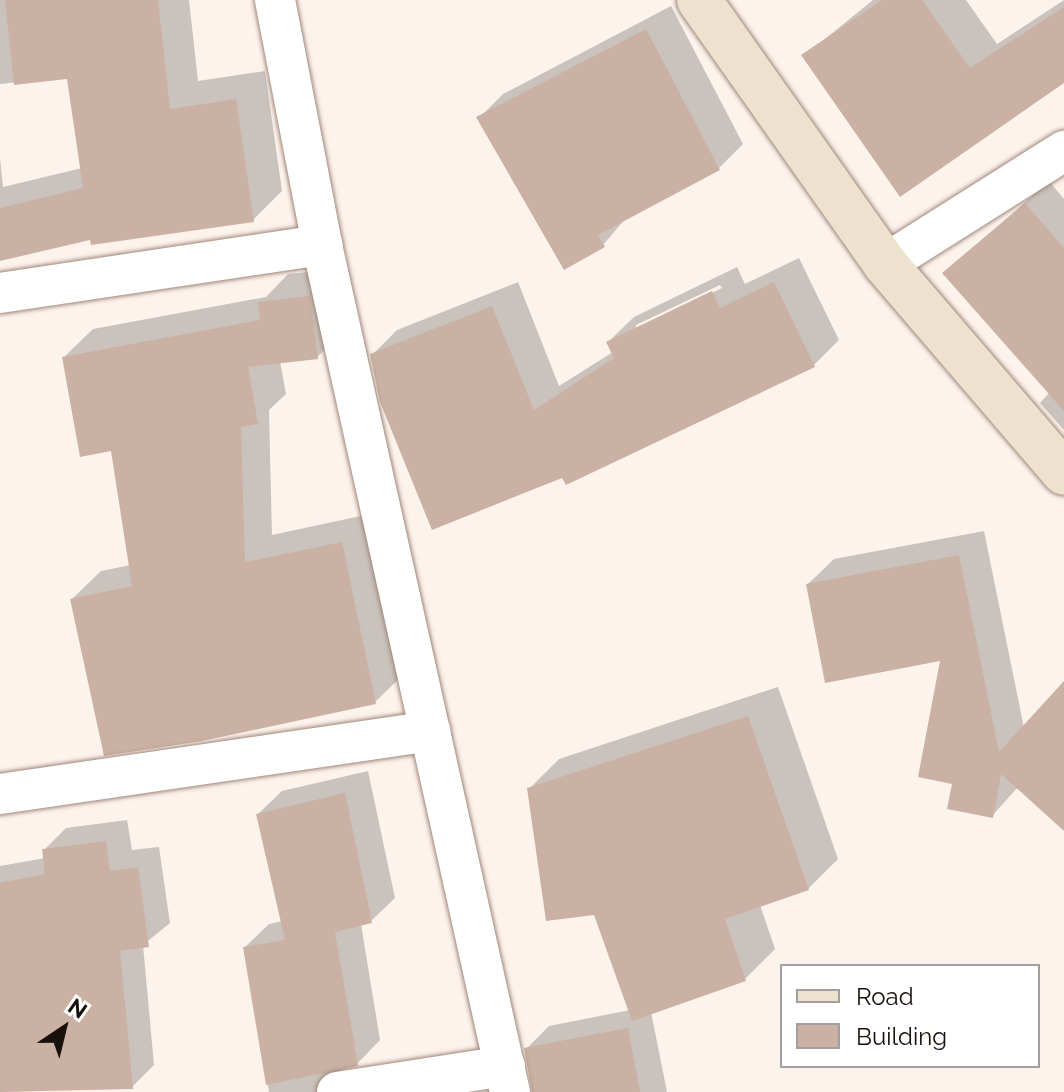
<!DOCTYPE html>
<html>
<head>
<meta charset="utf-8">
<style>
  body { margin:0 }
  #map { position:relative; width:1064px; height:1092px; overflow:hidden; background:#fdf3ed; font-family:Raleway,sans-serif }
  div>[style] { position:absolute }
  .shadow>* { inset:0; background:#0003 }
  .building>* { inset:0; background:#cab1a3 }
  .roads { filter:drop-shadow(0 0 2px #9f877a) drop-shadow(0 0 2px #9f877a) }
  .minor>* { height:40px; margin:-20px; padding:0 20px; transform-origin:20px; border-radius:20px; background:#fff }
  .secondary>* { height:44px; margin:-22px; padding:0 22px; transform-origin:22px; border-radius:22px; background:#ede2ce }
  span { translate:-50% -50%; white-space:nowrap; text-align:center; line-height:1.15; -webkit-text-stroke:6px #fff; paint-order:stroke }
  .legend { position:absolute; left:780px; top:964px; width:260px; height:104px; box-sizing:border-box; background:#fff; border:2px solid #a39f9e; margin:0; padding:10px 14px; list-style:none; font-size:24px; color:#19100c }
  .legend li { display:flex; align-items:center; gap:16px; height:40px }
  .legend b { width:40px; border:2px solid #a39f9e }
  .north { position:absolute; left:24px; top:988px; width:80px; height:80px; -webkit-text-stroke:6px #fff; paint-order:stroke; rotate:35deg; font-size:22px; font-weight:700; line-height:32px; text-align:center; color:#19100c }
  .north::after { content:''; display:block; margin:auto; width:28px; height:36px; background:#19100c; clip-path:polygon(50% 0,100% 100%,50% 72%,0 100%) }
</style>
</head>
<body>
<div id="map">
  <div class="shadow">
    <i style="clip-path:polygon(0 0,189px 0,198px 81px,265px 71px,282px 191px,253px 220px,92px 237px,0 259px,0 158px,3px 187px,82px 168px,69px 77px,0 84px)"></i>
    <i style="clip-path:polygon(873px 0,966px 0,997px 44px,1064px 0,1064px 81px,804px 56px)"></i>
    <i style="clip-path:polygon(671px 6px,743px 144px,719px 168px,626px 218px,603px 245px,479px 118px,503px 94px)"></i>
    <i style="clip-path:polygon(1049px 181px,1064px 199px,1064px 430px,1040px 403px,1050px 392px,945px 273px)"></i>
    <i style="clip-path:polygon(evenodd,799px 258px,839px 340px,813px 366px,563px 476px,372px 355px,397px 330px,518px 282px,559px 386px,613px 352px,608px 342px,634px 317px,737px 267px,745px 284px,799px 258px,720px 285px,722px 288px,636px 329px,636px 325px,720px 285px)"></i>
    <i style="clip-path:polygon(338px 269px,346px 329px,317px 357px,280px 361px,286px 394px,269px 410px,272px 535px,370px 514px,404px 674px,375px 702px,72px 599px,101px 571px,131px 565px,113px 449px,64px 357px,93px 329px,266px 297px,288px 274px)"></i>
    <i style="clip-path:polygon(984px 531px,1024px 728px,1064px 684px,1064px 828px,1018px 787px,992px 816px,955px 783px,943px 659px,808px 584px,834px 559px)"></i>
    <i style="clip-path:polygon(778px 687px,838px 859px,808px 889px,760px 905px,775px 949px,745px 979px,651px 1012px,667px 1092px,533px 1092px,526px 1049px,549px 1026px,630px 1010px,596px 912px,529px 789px,559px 759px)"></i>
    <i style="clip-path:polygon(368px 771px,395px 898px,371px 921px,361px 924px,380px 1040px,357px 1064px,337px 1072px,354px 1091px,389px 1092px,269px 1092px,245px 947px,269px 924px,283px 921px,258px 814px,282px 791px)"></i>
    <i style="clip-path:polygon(127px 820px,132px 850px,159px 847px,170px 923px,143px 945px,154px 1065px,132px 1087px,0 1092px,0 866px,45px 858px,44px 850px,66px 828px)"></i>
  </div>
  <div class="building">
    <i style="clip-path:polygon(5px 0,158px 0,170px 109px,236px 99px,254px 222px,91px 245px,90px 240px,0 261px,0 208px,83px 188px,67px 79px,14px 85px)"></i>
    <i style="clip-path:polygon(882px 0,922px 0,970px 68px,1064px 7px,1064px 83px,900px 197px,801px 55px)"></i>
    <i style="clip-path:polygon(646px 29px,720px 170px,598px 235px,605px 247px,564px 270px,476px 117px)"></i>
    <i style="clip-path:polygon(1025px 203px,1064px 248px,1064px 411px,942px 273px)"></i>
    <i style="clip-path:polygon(774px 282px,815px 367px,566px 485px,562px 478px,432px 530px,380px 402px,370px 354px,492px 306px,534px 410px,614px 358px,606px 342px,712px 291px,720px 308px)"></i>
    <i style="clip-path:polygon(310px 296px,318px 359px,248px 367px,258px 424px,241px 427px,245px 562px,342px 542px,376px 704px,202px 741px,104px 756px,70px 599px,132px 586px,111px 451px,80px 457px,62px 357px,260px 320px,258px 302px)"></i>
    <i style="clip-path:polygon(959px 555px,999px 752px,1064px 681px,1064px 831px,1001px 774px,993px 818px,947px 809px,952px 784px,918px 777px,940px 661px,825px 683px,806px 584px)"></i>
    <i style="clip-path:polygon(748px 716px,809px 890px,725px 919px,746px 981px,632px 1021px,594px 915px,546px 921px,527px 788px)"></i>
    <i style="clip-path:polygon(345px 793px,372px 923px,335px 932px,358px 1066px,266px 1085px,243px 947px,285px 940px,256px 814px)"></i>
    <i style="clip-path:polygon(106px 841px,110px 871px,138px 867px,149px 947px,120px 951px,133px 1089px,0 1092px,0 883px,45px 874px,42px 849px)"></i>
    <i style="clip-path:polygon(628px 1028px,640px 1092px,532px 1092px,524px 1048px)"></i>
  </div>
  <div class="roads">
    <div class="minor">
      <i style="left:275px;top:0;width:249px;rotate:79.1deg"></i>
      <i style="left:322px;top:245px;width:868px;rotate:77.49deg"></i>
      <i style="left:885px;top:264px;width:212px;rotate:-32.3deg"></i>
      <i style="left:0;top:293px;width:326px;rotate:-8.5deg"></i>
      <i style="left:0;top:794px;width:435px;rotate:-8.3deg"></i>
      <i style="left:337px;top:1092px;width:170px;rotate:-8.8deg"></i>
    </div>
    <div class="secondary">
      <i style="left:699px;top:0;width:323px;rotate:54.8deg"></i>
      <i style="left:885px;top:264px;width:275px;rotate:49.4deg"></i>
    </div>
  </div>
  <ul class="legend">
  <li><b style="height:10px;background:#ede2ce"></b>Road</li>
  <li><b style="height:22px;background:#cab1a3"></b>Building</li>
  </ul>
  <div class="north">N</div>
</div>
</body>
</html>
